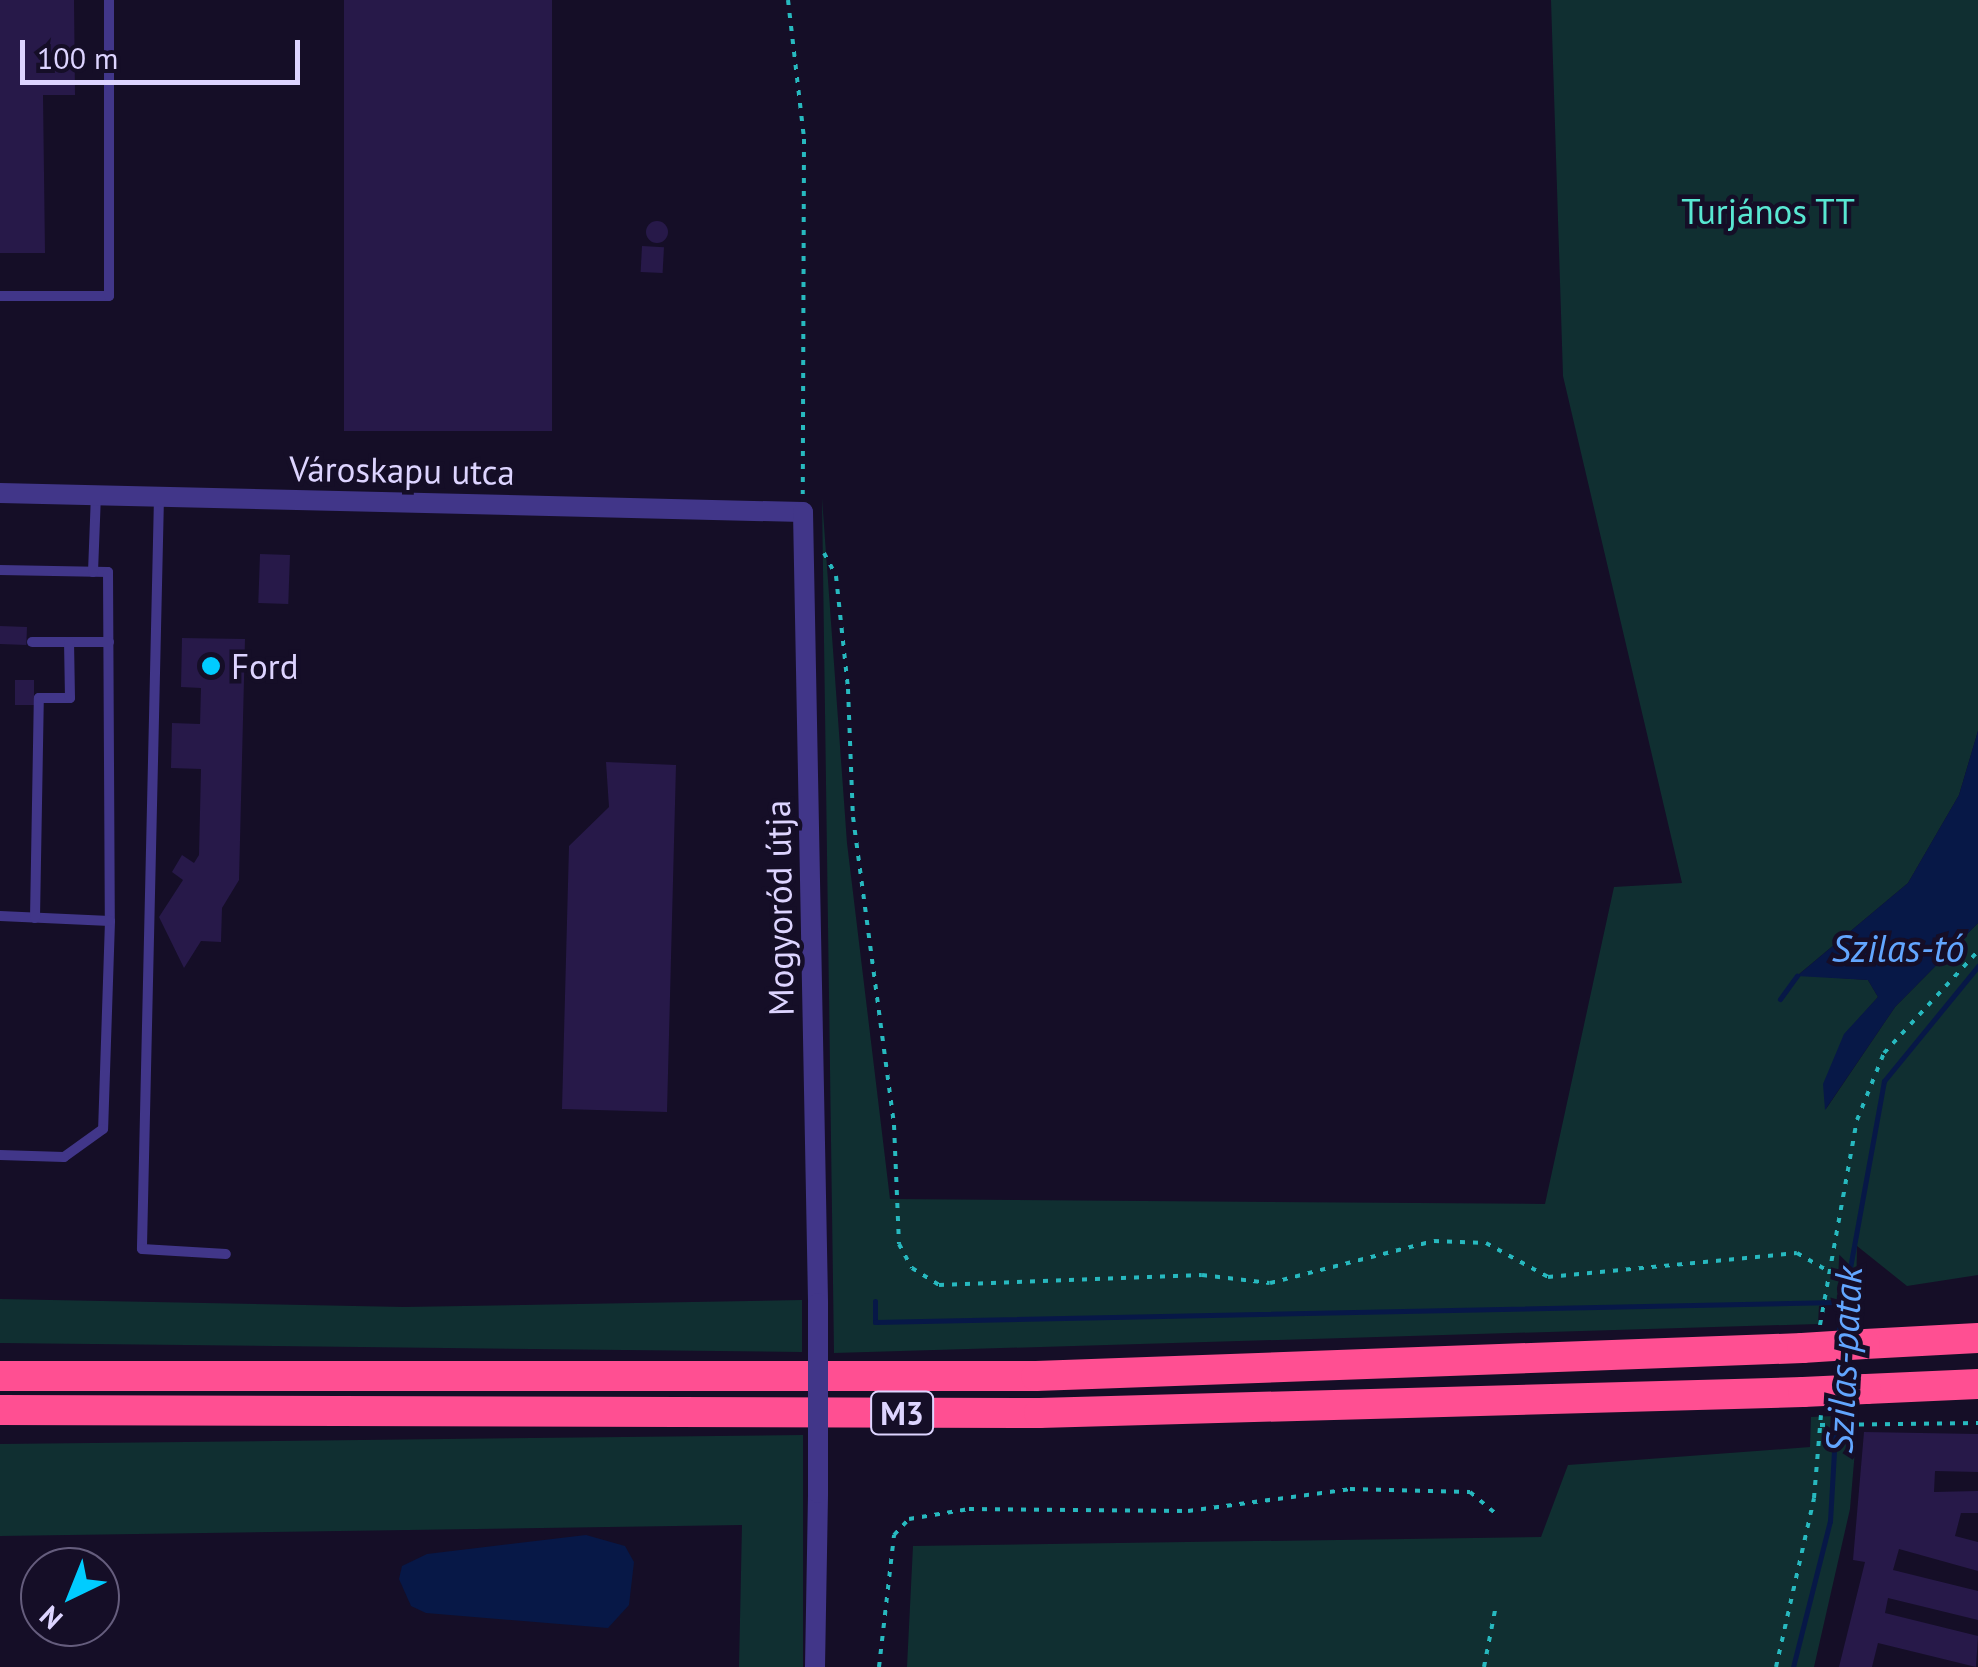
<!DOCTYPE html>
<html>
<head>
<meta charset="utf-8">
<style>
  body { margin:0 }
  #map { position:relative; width:1978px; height:1667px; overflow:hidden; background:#150e27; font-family:"PT Sans",sans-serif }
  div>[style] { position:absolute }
  .green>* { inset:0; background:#102f31 }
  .water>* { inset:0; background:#071847 }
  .stream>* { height:5px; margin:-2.5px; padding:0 2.5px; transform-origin:2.5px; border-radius:2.5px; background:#071847 }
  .building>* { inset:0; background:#271949; transform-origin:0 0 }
  .round { border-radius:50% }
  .path>* { height:4px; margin-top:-2px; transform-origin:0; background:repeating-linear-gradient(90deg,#27b9bf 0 5px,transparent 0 13px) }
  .lane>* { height:10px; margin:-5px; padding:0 5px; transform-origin:5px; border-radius:5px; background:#413689 }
  .street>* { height:20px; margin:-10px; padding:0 10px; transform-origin:10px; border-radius:10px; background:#413689 }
  .highway>* { height:30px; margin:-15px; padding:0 15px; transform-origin:15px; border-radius:15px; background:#ff4f92 }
  .street-bridge>* { height:20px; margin:-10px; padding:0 10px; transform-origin:10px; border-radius:10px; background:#413689 }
  .highway-bridge>* { height:30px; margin:-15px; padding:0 15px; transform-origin:15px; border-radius:15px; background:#ff4f92 }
  .dots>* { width:28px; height:28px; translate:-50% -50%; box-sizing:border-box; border:5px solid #150e27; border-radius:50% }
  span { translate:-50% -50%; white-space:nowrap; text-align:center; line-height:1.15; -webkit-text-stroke:9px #150e27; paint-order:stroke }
  .shield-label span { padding:2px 8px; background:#150e27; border:2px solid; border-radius:8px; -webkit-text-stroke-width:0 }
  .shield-label { font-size:32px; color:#ddd4ff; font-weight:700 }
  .park-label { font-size:35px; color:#58e7d2 }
  .street-label { font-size:35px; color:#ddd4ff }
  .poi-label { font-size:35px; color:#ddd4ff }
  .left { translate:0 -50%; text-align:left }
  .water-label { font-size:38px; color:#62a6ff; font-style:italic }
  .north { position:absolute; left:20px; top:1547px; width:100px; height:100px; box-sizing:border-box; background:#150e27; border:2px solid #655d7d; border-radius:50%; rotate:223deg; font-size:28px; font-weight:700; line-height:40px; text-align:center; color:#ddd4ff }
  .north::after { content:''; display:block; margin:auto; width:35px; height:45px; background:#0cf; clip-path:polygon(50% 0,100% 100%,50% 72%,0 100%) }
  .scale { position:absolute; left:20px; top:40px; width:280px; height:45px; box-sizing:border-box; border:5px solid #ddd4ff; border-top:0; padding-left:12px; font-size:30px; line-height:35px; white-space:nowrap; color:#ddd4ff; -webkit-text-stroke:8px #150e27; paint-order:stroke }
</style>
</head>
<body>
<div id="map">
  <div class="green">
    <i style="clip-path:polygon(1551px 0,1978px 0,1978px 731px,1959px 795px,1908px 883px,1798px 975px,1868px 980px,1878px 997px,1844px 1035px,1826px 1109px,1895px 1007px,1978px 923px,1978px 1275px,1907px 1286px,1857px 1246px,1856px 1299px,1819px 1306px,1818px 1324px,834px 1353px,822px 498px,847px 843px,890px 1199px,1545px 1204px,1614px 887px,1682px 883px,1563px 376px)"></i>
    <i style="clip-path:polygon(0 1299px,404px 1307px,802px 1300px,802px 1352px,0 1343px)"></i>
    <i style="clip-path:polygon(1858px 1415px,1850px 1509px,1814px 1667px,907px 1667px,913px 1546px,1541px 1537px,1568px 1465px,1810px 1447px,1811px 1417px)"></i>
    <i style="clip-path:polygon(803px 1435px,803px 1667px,739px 1667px,742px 1525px,0 1536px,0 1444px)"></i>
  </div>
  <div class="water">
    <i style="clip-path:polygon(1978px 731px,1978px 923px,1895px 1007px,1825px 1110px,1823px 1084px,1844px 1034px,1878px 997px,1868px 980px,1797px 976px,1908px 883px,1959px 795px)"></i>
    <i style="clip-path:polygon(586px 1535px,625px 1546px,634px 1562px,629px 1605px,608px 1628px,426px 1613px,411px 1606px,399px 1579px,402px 1566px,427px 1554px)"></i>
  </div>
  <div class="stream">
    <i style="left:1780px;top:999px;width:29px;rotate:-54deg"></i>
    <i style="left:875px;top:1301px;width:21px;rotate:90deg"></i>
    <i style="left:875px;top:1322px;width:964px;rotate:-1.19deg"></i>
    <i style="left:1838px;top:1334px;width:257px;rotate:-79.7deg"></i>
    <i style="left:1884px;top:1081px;width:149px;rotate:-50.7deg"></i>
    <i style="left:1838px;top:1379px;width:24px;rotate:-90deg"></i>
    <i style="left:1793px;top:1667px;width:151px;rotate:-75.8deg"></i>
    <i style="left:1830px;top:1521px;width:121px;rotate:-86.7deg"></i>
  </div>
  <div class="building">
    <i style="clip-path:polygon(0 0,74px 0,75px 95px,43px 95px,45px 253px,0 253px)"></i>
    <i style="left:344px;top:0;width:208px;height:431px"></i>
    <i class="round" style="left:646px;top:221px;width:22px;height:22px"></i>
    <i style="left:642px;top:246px;width:22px;height:26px;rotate:3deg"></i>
    <i style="left:260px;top:554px;width:30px;height:49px;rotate:2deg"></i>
    <i style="left:0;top:626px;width:27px;height:18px;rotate:2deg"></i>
    <i style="clip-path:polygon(182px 638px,245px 639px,239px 880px,222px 908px,221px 942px,201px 941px,184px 968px,159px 917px,183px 880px,172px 872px,182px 855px,194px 863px,199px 855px,201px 769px,171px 768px,172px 723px,200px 724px,201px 688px,181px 687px)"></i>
    <i style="left:15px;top:680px;width:19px;height:25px"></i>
    <i style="clip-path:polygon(606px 762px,676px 765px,667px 1112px,562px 1109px,569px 846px,609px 807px)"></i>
    <i style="clip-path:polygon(1864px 1432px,1978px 1434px,1978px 1472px,1935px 1471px,1934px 1492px,1978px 1491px,1978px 1513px,1961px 1513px,1955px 1536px,1978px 1542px,1978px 1571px,1899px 1549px,1893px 1570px,1978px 1591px,1978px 1620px,1888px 1598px,1885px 1613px,1978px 1636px,1976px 1667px,1878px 1643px,1872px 1667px,1839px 1667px,1865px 1562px,1853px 1560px)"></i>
  </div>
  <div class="path">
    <i style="left:788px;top:0;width:140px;rotate:83.4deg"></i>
    <i style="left:804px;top:139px;width:355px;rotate:90.2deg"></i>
    <i style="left:824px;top:553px;width:26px;rotate:62deg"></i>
    <i style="left:836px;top:576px;width:114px;rotate:83.9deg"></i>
    <i style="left:848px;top:689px;width:128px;rotate:87.8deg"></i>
    <i style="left:853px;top:817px;width:311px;rotate:82.4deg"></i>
    <i style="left:894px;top:1125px;width:119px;rotate:87.6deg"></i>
    <i style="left:899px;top:1244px;width:27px;rotate:62deg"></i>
    <i style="left:912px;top:1268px;width:32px;rotate:32deg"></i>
    <i style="left:939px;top:1285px;width:263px;rotate:-2.2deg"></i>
    <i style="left:1202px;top:1275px;width:68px;rotate:6.7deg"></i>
    <i style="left:1270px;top:1283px;width:169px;rotate:-14.4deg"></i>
    <i style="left:1434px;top:1241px;width:52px;rotate:2.2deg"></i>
    <i style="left:1486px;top:1243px;width:71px;rotate:28.7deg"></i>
    <i style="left:1548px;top:1277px;width:250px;rotate:-5.5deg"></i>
    <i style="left:1797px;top:1253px;width:34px;rotate:30deg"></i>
    <i style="left:1820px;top:1325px;width:208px;rotate:-79.8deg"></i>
    <i style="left:1857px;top:1120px;width:72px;rotate:-68.1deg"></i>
    <i style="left:1884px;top:1053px;width:139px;rotate:-47.3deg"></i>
    <i style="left:1820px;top:1425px;width:158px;rotate:-0.7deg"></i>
    <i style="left:879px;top:1667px;width:133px;rotate:-83.5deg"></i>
    <i style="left:894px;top:1535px;width:22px;rotate:-47deg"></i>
    <i style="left:909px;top:1519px;width:61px;rotate:-9.5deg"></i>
    <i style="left:969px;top:1509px;width:219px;rotate:0.5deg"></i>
    <i style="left:1188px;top:1511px;width:163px;rotate:-7.7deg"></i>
    <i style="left:1350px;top:1489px;width:120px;rotate:1.4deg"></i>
    <i style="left:1470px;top:1492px;width:33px;rotate:40deg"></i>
    <i style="left:1484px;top:1667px;width:63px;rotate:-79deg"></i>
    <i style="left:1776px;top:1667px;width:173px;rotate:-77.3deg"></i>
    <i style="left:1814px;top:1498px;width:83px;rotate:-85.2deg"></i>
  </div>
  <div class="lane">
    <i style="left:0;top:296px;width:109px"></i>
    <i style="left:109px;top:296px;width:296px;rotate:-90deg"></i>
    <i style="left:159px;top:497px;width:752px;rotate:91.3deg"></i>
    <i style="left:142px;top:1249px;width:84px;rotate:3.4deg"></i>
    <i style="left:0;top:570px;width:108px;rotate:1.1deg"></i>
    <i style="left:108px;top:572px;width:349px;rotate:89.7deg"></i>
    <i style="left:110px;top:921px;width:208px;rotate:91.9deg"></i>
    <i style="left:103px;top:1129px;width:48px;rotate:144.3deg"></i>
    <i style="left:64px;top:1157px;width:64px;rotate:-178.2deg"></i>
    <i style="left:93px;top:572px;width:77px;rotate:-87.8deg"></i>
    <i style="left:32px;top:642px;width:77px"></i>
    <i style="left:0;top:916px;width:110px;rotate:2.6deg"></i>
    <i style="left:35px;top:918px;width:220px;rotate:-89deg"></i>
    <i style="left:39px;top:698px;width:31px"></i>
    <i style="left:70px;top:698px;width:56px;rotate:-91deg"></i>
  </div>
  <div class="street">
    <i style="left:0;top:493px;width:803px;rotate:1.36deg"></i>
    <i style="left:803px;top:512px;width:791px;rotate:88.91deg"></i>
    <i style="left:815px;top:1667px;width:174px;rotate:-89deg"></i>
  </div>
  <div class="highway">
    <i style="left:1865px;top:1344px;width:113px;rotate:-3deg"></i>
    <i style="left:0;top:1376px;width:1036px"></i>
    <i style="left:1036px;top:1376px;width:767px;rotate:-2.09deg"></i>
    <i style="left:1866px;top:1389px;width:112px;rotate:-2.6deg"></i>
    <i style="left:0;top:1410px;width:1039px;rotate:0.17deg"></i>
    <i style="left:1039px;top:1413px;width:764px;rotate:-1.57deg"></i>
  </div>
  <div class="street-bridge">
    <i style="left:818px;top:1303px;width:190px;rotate:90deg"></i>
  </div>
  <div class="highway-bridge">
    <i style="left:1802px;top:1348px;width:63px;rotate:-3.6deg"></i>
    <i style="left:1803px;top:1392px;width:63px;rotate:-2.7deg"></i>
  </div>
  <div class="dots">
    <i style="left:211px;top:666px;background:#0cf"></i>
  </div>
  <div class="shield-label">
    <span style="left:902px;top:1413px">M3</span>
  </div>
  <div class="park-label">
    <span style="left:1768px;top:211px">Turjános TT</span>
  </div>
  <div class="street-label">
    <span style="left:402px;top:470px;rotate:1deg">Városkapu utca</span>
    <span style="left:779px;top:908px;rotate:-91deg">Mogyoród útja</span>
  </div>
  <div class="poi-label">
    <span class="left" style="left:231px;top:666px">Ford</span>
  </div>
  <div class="water-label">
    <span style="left:1898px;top:948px">Szilas-tó</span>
    <span style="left:1843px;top:1360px;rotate:-87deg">Szilas-patak</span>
  </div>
  <div class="north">N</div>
  <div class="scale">100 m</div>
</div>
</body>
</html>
